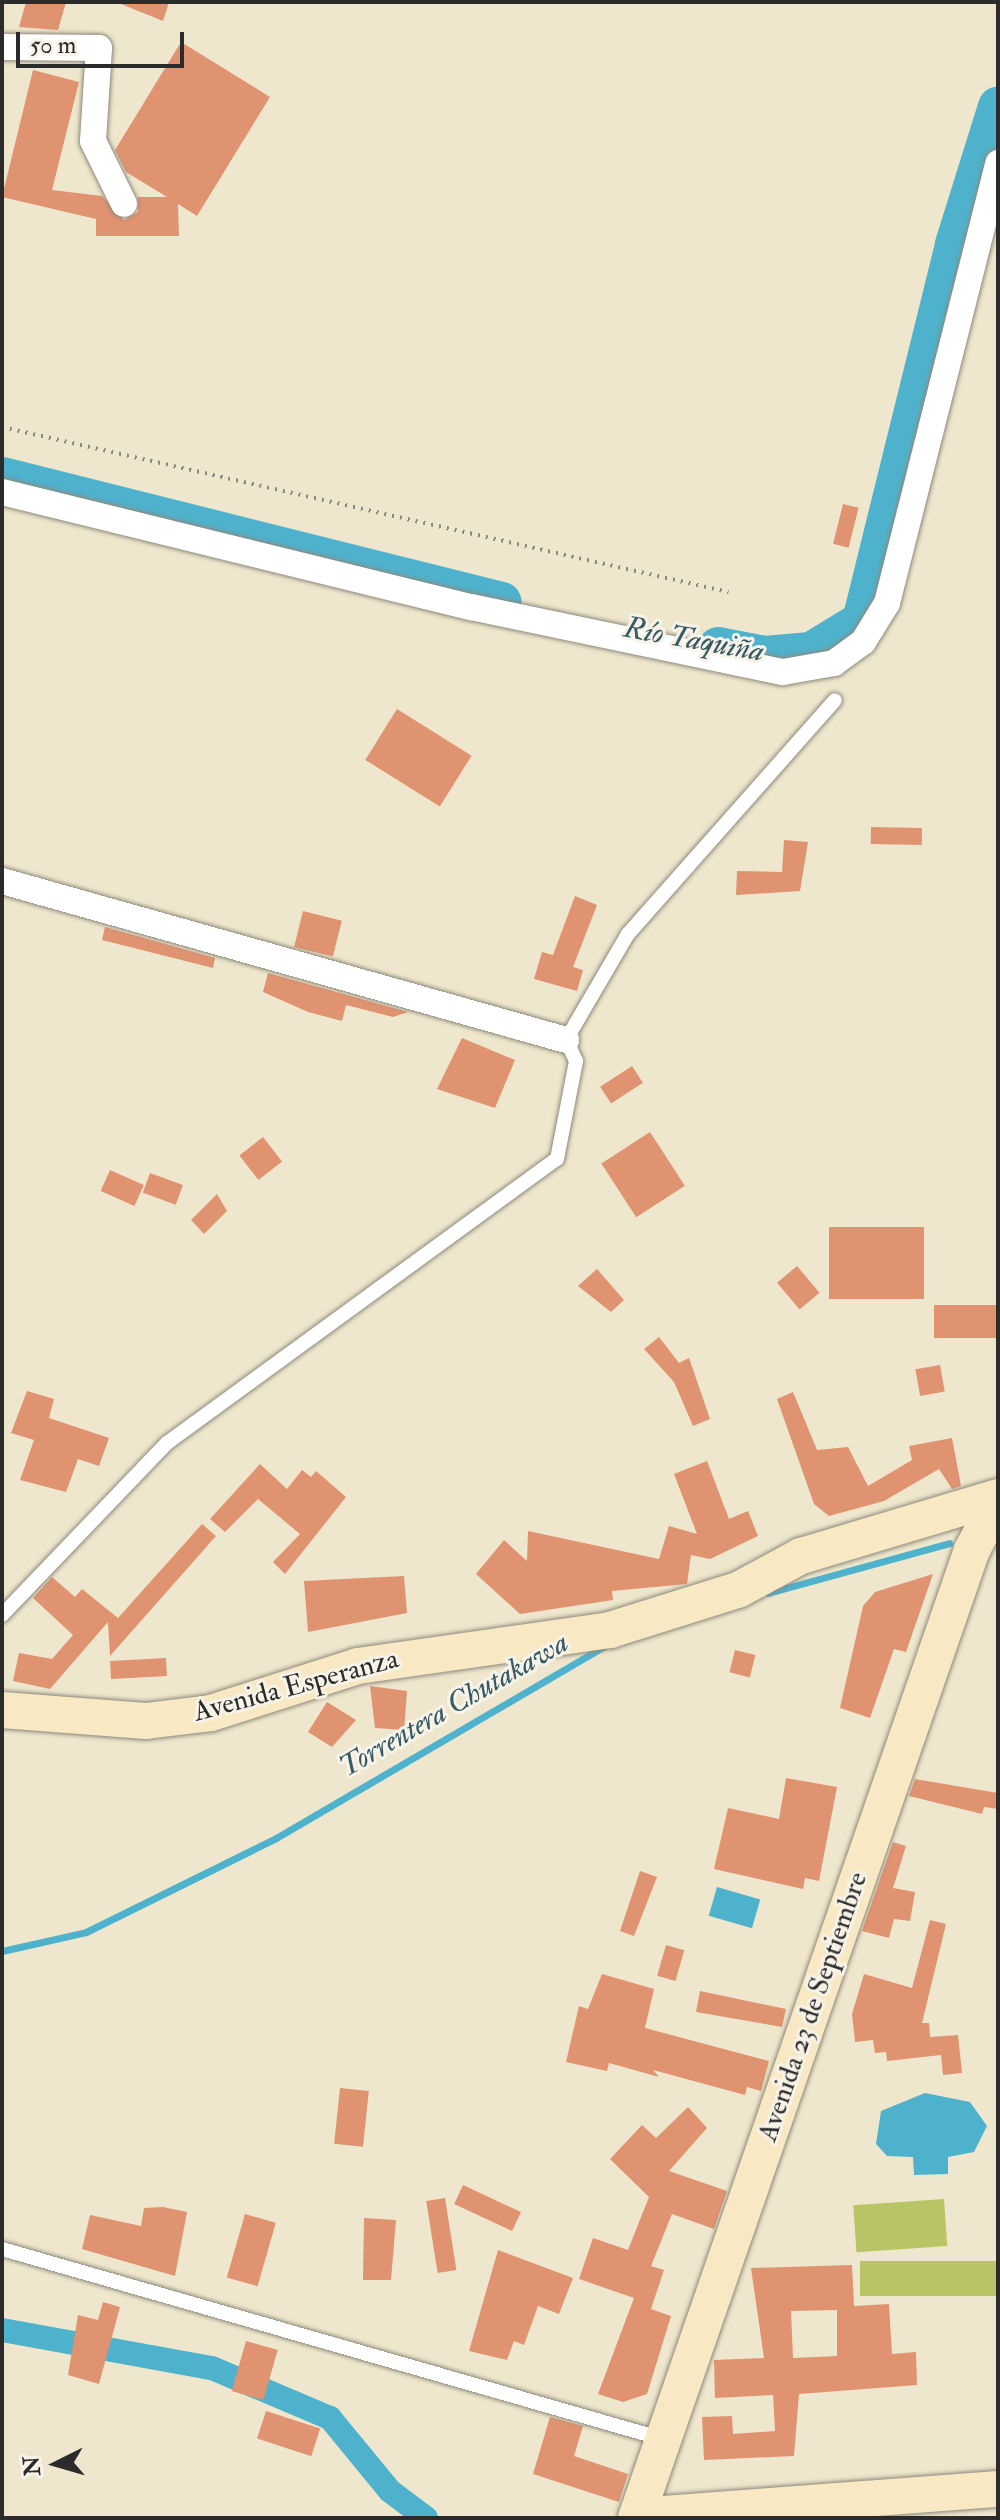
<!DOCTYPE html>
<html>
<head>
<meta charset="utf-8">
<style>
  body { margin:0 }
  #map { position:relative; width:1000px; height:2520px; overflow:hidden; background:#efe7cd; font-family:"IM FELL Double Pica",serif }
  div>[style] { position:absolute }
  .green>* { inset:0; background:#b9c466; transform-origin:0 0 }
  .water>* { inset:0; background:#4eb2cd; transform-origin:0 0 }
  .stream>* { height:7px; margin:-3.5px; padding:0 3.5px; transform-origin:3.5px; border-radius:3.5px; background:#4eb2cd }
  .canal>* { height:24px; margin:-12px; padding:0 12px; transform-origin:12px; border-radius:12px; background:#4eb2cd }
  .river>* { height:40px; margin:-20px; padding:0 20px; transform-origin:20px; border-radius:20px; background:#4eb2cd }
  .building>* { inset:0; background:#e09371; transform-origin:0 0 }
  .path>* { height:4px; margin-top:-2px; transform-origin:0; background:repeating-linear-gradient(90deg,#8d897c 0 2px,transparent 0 8px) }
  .roads { filter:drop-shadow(0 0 2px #8d897c) drop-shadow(0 0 2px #8d897c) }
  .service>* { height:14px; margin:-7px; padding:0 7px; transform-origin:7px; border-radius:7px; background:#fff }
  .minor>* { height:26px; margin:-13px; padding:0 13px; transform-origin:13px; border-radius:13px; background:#fff }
  .secondary>* { height:36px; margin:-18px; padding:0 18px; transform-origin:18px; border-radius:18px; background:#f8e8c3 }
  span { translate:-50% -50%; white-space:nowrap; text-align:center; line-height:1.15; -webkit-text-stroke:6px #f7f3e8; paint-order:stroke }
  .street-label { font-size:28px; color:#2b2b2b }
  .water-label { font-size:30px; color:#375a64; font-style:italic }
  .frame { position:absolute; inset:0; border:4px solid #2b2b2b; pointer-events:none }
  .north { position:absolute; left:16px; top:2424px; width:80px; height:80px; -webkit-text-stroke:6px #f7f3e8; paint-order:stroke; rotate:265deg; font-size:22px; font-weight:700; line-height:32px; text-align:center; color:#2b2b2b }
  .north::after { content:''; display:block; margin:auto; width:28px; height:36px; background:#2b2b2b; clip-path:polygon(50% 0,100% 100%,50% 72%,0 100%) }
  .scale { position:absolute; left:16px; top:32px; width:168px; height:36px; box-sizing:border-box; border:4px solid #2b2b2b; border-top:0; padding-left:10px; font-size:24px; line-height:28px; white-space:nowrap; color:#2b2b2b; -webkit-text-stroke:6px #f7f3e8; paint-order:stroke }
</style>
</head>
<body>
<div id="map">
  <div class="green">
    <i style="left:944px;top:2199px;width:47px;height:91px;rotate:86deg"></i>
    <i style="left:998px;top:2261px;width:35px;height:138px;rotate:90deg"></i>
  </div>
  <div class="water">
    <i style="left:717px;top:1887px;width:45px;height:30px;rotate:16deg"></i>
    <i style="clip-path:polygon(925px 2093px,970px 2102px,987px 2126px,974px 2152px,948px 2157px,948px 2174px,914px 2175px,913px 2157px,887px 2156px,876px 2144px,881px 2111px)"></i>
  </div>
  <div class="stream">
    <i style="left:768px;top:1593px;width:188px;rotate:-15.4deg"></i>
    <i style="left:2px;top:1951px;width:86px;rotate:-12.7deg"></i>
    <i style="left:86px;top:1932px;width:212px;rotate:-26.3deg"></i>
    <i style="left:276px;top:1838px;width:380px;rotate:-30.3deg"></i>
  </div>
  <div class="canal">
    <i style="left:2px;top:2330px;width:213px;rotate:10.3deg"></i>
    <i style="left:212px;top:2368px;width:128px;rotate:23deg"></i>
    <i style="left:330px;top:2418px;width:94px;rotate:50.6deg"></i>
    <i style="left:390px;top:2491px;width:45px;rotate:36.9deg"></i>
  </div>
  <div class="river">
    <i style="left:2px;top:477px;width:515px;rotate:14.04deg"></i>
    <i style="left:718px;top:647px;width:48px;rotate:10.8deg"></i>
    <i style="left:765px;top:656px;width:46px;rotate:-5deg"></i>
    <i style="left:811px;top:652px;width:60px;rotate:-31.3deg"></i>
    <i style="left:862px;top:621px;width:388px;rotate:-76.1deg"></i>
    <i style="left:955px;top:244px;width:144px;rotate:-72.6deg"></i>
  </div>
  <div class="building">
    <i style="clip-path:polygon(26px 2px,66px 2px,58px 30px,19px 27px)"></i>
    <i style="clip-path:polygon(116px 2px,169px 2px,163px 21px)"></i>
    <i style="clip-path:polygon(181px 42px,270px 97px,197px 216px,178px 204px,179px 236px,96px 236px,96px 219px,2px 197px,33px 70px,79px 82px,52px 190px,102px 196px,124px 220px,138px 212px,138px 197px,167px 197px,126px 172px,115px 150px)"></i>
    <i style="left:843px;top:504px;width:16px;height:41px;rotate:14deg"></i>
    <i style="left:397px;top:709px;width:88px;height:60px;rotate:32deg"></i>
    <i style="left:871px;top:827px;width:51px;height:17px;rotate:1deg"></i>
    <i style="clip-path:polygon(784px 840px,808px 842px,800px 891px,736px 895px,737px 871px,782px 872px)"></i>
    <i style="clip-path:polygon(575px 896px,597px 905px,573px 967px,583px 970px,577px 991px,534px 979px,542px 952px,553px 955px)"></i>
    <i style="left:303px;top:911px;width:40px;height:37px;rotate:14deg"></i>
    <i style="clip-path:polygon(105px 927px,215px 958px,213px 968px,102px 940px)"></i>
    <i style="clip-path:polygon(268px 973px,408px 1012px,393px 1017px,346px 1005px,342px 1021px,308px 1012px,263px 992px)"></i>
    <i style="clip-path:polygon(462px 1038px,515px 1060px,495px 1108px,437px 1089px)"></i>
    <i style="left:632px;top:1066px;width:20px;height:38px;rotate:57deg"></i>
    <i style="left:650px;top:1132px;width:64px;height:58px;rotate:57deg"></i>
    <i style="left:263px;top:1137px;width:31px;height:30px;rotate:52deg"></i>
    <i style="left:110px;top:1170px;width:37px;height:23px;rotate:24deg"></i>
    <i style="left:150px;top:1173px;width:35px;height:21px;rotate:20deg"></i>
    <i style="clip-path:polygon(217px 1194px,227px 1211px,204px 1234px,191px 1220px)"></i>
    <i style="left:829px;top:1227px;width:95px;height:72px"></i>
    <i style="left:797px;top:1266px;width:35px;height:26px;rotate:50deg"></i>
    <i style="clip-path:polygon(597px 1269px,624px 1300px,611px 1312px,578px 1286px)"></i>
    <i style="left:998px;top:1305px;width:33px;height:64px;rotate:90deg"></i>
    <i style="clip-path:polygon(659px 1337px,679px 1363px,689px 1358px,710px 1419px,693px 1426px,674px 1382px,644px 1349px)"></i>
    <i style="left:940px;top:1365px;width:27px;height:25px;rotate:80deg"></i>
    <i style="clip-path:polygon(27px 1391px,54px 1399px,49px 1418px,109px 1438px,99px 1466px,78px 1459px,66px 1492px,20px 1480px,34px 1440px,11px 1433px)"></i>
    <i style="clip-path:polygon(793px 1392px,817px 1450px,848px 1447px,868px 1486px,912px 1460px,909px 1446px,952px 1438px,961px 1486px,952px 1489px,939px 1469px,884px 1501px,829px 1516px,814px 1504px,777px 1399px)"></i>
    <i style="clip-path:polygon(707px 1461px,729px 1519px,748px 1511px,758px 1536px,710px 1559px,691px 1555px,687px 1584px,612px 1591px,613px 1600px,520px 1614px,476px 1574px,504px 1540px,527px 1561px,528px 1531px,659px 1559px,669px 1526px,697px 1534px,674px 1474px)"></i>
    <i style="clip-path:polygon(260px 1464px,287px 1489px,302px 1470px,311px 1477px,316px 1471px,346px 1497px,285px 1574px,273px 1562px,300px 1534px,258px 1499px,225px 1532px,210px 1519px)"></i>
    <i style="clip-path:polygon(202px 1524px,216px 1536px,110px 1656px,108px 1622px,50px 1689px,13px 1681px,19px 1653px,52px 1659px,73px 1635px,33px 1598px,52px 1577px,75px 1597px,82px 1589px,118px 1618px)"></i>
    <i style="clip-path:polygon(933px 1574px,906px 1652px,894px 1649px,870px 1718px,840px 1708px,863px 1606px,875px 1592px)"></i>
    <i style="clip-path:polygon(404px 1576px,407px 1613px,308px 1632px,304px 1581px)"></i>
    <i style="left:735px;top:1650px;width:21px;height:23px;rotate:14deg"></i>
    <i style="left:166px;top:1658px;width:18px;height:56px;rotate:87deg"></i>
    <i style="clip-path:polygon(370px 1686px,407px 1691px,404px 1730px,375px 1728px)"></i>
    <i style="clip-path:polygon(327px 1702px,356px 1720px,332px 1747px,308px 1732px)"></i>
    <i style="clip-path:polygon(786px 1778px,837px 1787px,819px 1881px,805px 1878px,803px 1889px,714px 1869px,728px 1808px,779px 1819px)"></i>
    <i style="clip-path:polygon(915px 1779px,998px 1793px,998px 1809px,984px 1807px,982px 1814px,909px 1796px)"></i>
    <i style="clip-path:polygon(893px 1842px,906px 1846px,893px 1888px,915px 1892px,910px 1921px,894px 1919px,889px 1938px,862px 1931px)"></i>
    <i style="clip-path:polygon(640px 1871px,657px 1877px,634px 1936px,620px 1931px)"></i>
    <i style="clip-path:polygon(930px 1920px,946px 1924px,922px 2023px,929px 2023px,930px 2037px,958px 2035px,962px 2073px,943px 2075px,941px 2055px,887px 2061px,886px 2052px,875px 2053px,873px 2040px,855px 2042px,852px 2014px,864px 1974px,912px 1988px)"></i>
    <i style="left:666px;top:1945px;width:19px;height:32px;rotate:16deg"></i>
    <i style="clip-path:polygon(602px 1974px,654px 1989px,645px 2028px,769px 2061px,761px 2091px,747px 2087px,745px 2095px,653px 2070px,659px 2077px,609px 2063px,607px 2071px,566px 2062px,579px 2006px,588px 2009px)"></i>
    <i style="clip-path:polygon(700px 1991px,786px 2009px,782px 2027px,696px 2012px)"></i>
    <i style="left:340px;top:2088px;width:29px;height:56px;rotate:6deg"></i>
    <i style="clip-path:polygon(688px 2107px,707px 2128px,669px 2171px,727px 2191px,714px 2229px,672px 2214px,651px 2266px,664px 2270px,651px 2309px,671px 2316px,647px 2394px,623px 2402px,598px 2394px,634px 2298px,579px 2279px,593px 2238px,628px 2250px,649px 2197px,610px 2159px,642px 2125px,656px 2138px)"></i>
    <i style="left:463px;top:2185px;width:64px;height:21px;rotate:25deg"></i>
    <i style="left:445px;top:2198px;width:73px;height:19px;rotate:81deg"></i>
    <i style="clip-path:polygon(163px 2207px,187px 2212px,175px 2276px,82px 2249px,90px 2215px,141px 2226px,144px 2208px)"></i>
    <i style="left:245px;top:2214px;width:32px;height:66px;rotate:16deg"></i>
    <i style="clip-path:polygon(364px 2218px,396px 2220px,391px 2280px,363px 2280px)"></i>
    <i style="clip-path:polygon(498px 2250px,573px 2278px,559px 2314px,538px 2306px,524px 2345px,514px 2341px,507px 2360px,469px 2351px)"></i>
    <i style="clip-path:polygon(evenodd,852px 2265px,854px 2306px,889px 2304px,892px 2354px,916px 2352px,917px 2385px,799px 2394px,794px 2456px,704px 2460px,702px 2417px,732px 2416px,733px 2434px,775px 2431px,773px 2395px,715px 2398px,714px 2360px,764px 2358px,751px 2268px,852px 2265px,837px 2310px,837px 2356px,793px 2358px,791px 2311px,837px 2310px)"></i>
    <i style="clip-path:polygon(103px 2302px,120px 2307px,99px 2384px,68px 2375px,78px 2315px,98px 2320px)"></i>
    <i style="left:246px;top:2341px;width:33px;height:52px;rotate:16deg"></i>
    <i style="left:266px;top:2411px;width:57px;height:29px;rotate:18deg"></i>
    <i style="clip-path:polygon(550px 2417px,583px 2426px,574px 2456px,628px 2474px,619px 2502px,533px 2474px)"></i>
  </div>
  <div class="path">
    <i style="left:2px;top:427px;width:745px;rotate:12.8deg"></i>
  </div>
  <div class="roads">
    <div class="service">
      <i style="left:2px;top:1615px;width:238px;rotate:-46.2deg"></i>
      <i style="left:167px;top:1443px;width:482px;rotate:-36.1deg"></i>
      <i style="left:557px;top:1159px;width:100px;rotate:-79deg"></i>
      <i style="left:576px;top:1061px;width:23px;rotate:-115deg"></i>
      <i style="left:566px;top:1040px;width:123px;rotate:-59.7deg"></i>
      <i style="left:628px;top:934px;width:312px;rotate:-48.5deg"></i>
      <i style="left:2px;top:2249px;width:688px;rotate:16.04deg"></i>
    </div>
    <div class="minor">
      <i style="left:2px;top:47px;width:97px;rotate:0.6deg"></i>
      <i style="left:99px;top:48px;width:93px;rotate:93.7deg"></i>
      <i style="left:93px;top:141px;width:70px;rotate:63.8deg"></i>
      <i style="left:2px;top:492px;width:483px;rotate:13.8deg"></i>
      <i style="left:471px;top:607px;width:319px;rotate:11.8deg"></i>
      <i style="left:783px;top:672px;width:52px;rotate:-10deg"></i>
      <i style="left:834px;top:663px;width:36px;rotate:-36deg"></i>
      <i style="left:863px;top:642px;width:46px;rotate:-58.4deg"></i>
      <i style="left:887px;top:603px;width:454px;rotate:-75.8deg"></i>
      <i style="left:2px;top:881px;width:586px;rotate:15.74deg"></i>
    </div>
    <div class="secondary">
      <i style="left:2px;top:1710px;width:144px;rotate:4.4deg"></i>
      <i style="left:146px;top:1721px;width:65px;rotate:-7deg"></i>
      <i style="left:211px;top:1713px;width:154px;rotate:-17.7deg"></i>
      <i style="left:358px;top:1666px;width:255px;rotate:-8.1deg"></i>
      <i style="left:610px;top:1630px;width:134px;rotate:-17.4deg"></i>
      <i style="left:738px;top:1590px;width:72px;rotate:-28.4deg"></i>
      <i style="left:801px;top:1556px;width:206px;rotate:-16.7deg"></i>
      <i style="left:637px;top:2516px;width:362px;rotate:-4.3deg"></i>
      <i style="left:636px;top:2518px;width:1025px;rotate:-70.86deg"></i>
      <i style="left:972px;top:1550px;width:56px;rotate:-62.5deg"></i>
    </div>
  </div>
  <div class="street-label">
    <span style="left:296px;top:1686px;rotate:-15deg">Avenida Esperanza</span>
    <span style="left:813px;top:2007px;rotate:-71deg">Avenida 23 de Septiembre</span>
  </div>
  <div class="water-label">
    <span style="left:694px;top:640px;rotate:10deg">Río Taquiña</span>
    <span style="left:454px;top:1705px;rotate:-30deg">Torrentera Chutakawa</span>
  </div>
  <div class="frame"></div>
  <div class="north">N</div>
  <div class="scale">50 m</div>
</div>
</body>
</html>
